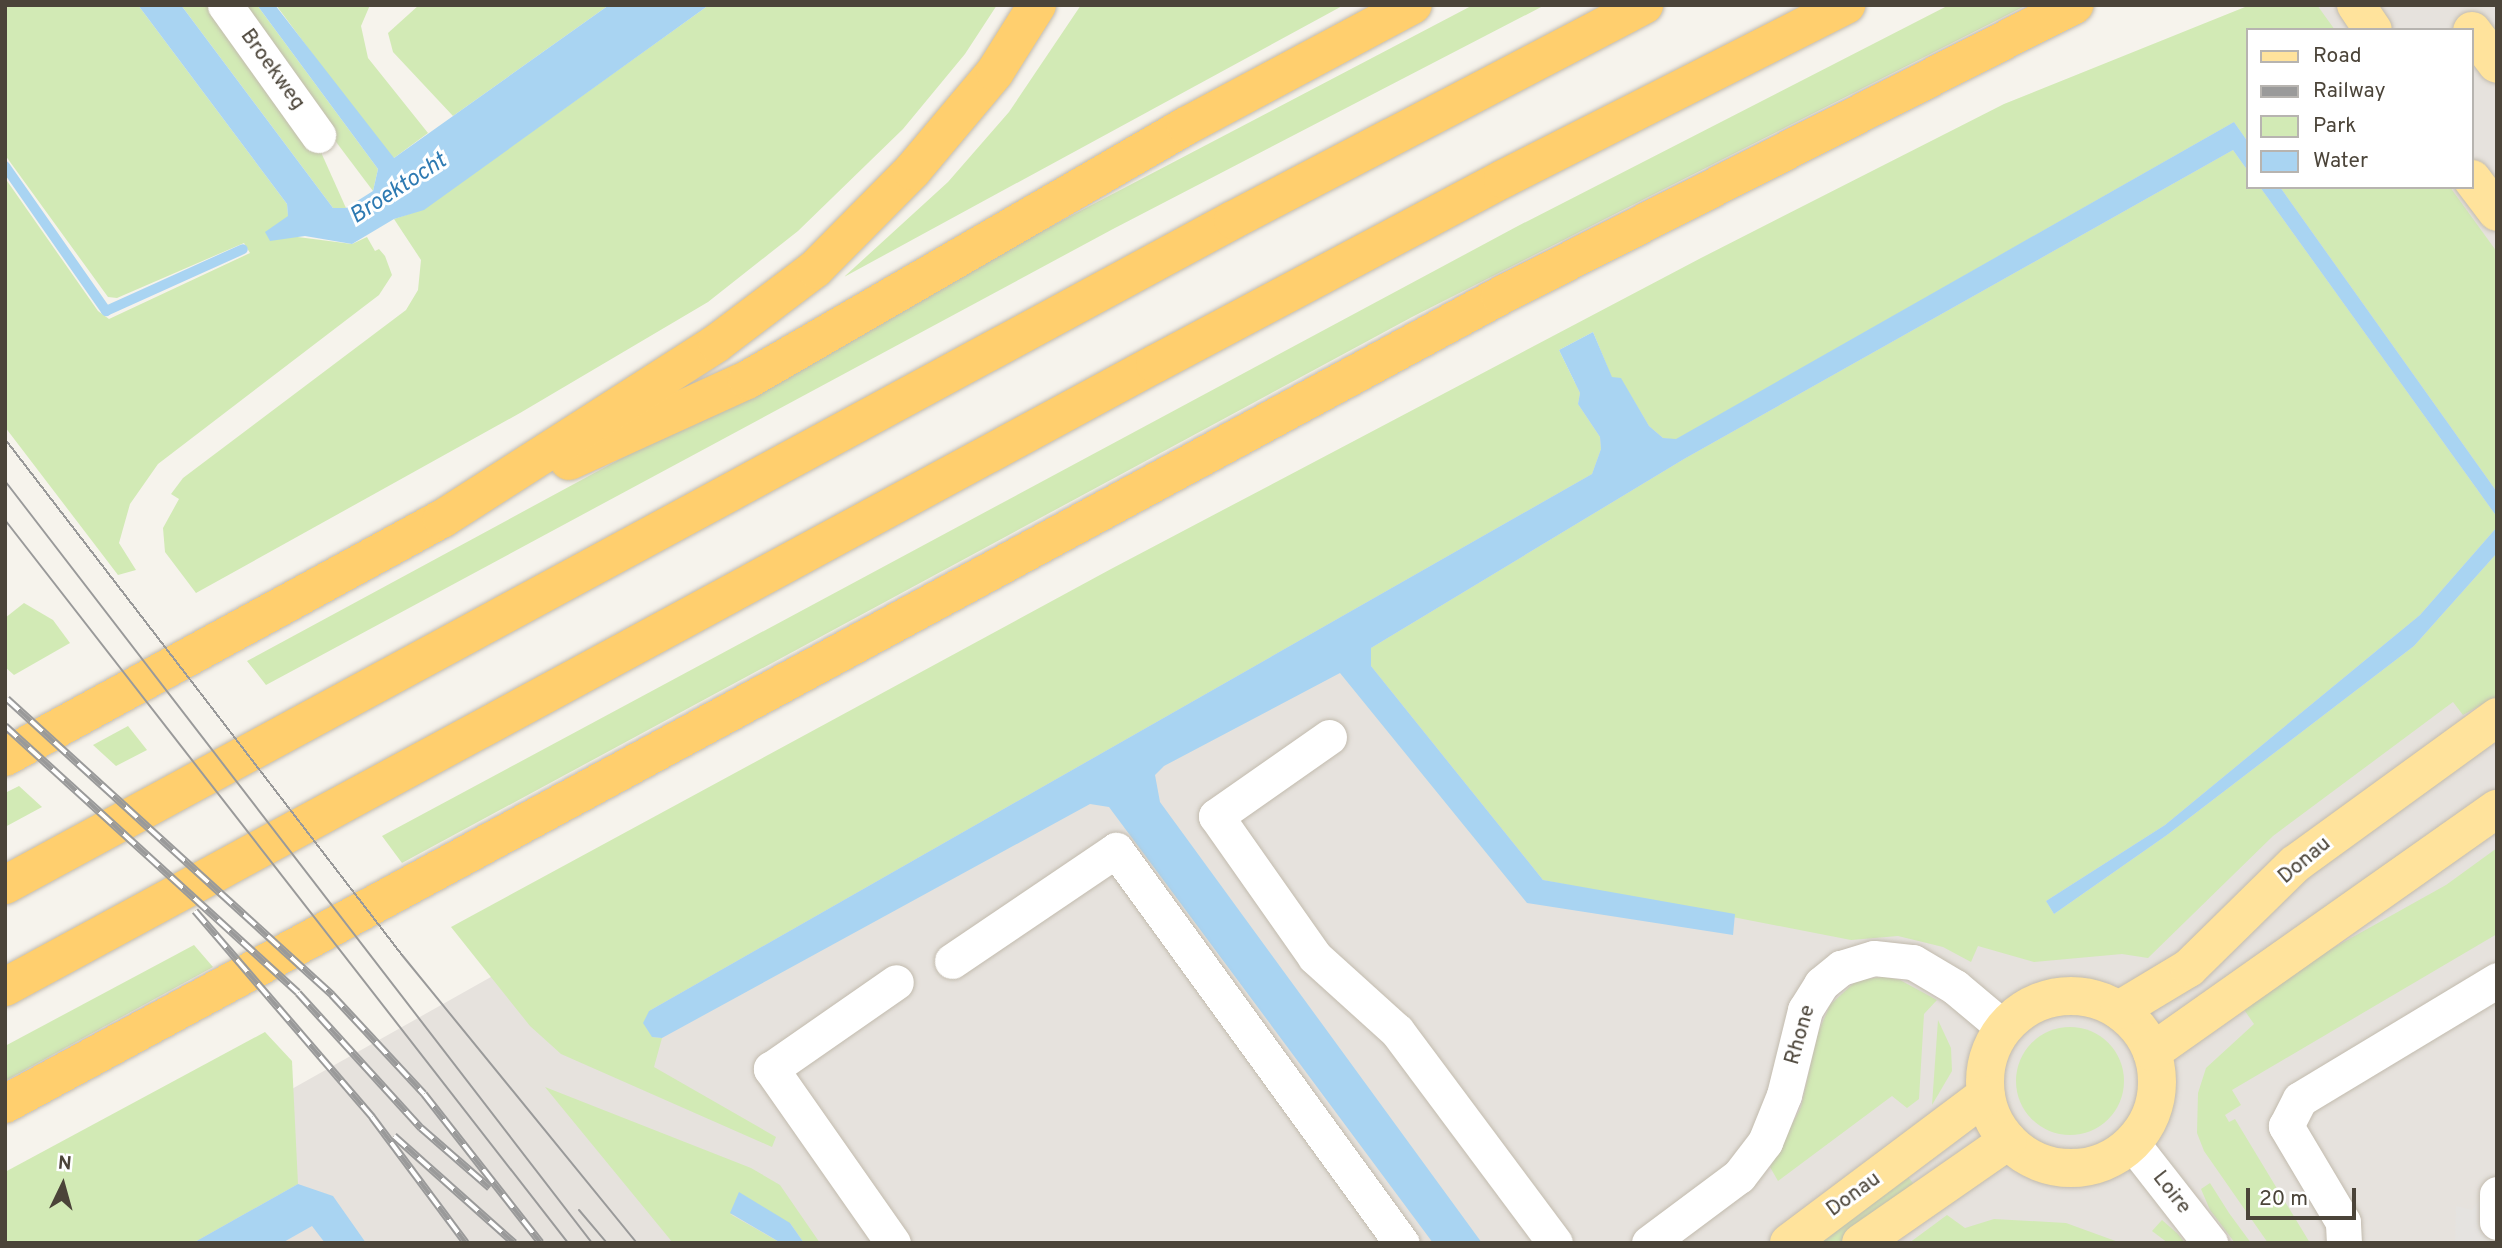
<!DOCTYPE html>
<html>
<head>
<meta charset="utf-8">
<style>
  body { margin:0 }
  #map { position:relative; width:2502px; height:1248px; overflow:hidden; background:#f6f3ec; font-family:Overpass,sans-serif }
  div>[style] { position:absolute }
  .industrial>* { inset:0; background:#e6e2dd }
  .green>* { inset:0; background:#d2eab5 }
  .round { border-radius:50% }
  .parking>* { inset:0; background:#e5e3e0 }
  .water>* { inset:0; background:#a9d4f2 }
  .stream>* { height:10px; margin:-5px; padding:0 5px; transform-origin:5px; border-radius:5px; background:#a9d4f2 }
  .roads { filter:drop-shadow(0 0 2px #c2bbae) drop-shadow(0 0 2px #c2bbae) }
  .minor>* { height:35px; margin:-17.5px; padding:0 17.5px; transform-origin:17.5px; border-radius:17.5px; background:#fff }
  .major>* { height:38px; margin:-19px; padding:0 19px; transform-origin:19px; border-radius:19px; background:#ffe39c }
  .major>.ring { margin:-19px; padding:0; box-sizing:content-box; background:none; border:38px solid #ffe39c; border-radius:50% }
  .highway>* { height:38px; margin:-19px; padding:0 19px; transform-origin:19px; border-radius:19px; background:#ffcf6e }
  .tram>* { height:2px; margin:-1px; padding:0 1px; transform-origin:1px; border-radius:1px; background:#9a9a9a }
  .rail>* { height:8px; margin-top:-4px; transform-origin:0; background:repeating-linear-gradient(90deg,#fff 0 16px,#9a9a9a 0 32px); box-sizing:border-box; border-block:2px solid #9a9a9a }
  span { translate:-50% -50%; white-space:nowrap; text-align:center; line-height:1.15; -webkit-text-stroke:6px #fff; paint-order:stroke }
  .street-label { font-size:21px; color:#4b4439 }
  .water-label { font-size:23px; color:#2e7ab2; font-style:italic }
  .frame { position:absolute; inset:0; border:7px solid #4b4439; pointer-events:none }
  .legend { position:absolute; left:2246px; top:28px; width:228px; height:161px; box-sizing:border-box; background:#fff; border:2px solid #b7b4b0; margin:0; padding:9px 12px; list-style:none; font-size:21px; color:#4b4439 }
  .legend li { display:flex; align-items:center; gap:14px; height:35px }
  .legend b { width:35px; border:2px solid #b7b4b0 }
  .north { position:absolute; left:28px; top:1150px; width:70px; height:70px; -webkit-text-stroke:5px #fff; paint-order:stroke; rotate:5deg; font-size:19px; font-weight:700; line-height:28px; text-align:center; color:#4b4439 }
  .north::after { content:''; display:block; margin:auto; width:24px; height:32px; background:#4b4439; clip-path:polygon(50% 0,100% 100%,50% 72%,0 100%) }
  .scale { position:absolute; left:2246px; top:1188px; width:110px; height:32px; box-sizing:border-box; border:4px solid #4b4439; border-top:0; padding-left:9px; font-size:21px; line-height:24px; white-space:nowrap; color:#4b4439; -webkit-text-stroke:5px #fff; paint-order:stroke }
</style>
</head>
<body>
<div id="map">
  <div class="industrial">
    <i style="clip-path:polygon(2300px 5px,2497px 5px,2497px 1243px,18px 1243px,1195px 581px,2248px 32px,2248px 187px,2472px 187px,2472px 30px,2253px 30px)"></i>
  </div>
  <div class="green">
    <i style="clip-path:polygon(5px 5px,138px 5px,287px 204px,290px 236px,352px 244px,367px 237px,375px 251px,379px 249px,385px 256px,392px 275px,379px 295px,158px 464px,130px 504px,119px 543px,136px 570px,118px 575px,5px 427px,5px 178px,98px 311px,109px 319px,250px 253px,244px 243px,117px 298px,108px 297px,5px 155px)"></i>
    <i style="clip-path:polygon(181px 5px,216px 5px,320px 150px,346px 208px,333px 208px)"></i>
    <i style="clip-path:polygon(233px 5px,257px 5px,378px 169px,373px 191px)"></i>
    <i style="clip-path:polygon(276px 5px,370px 5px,361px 26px,368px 58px,428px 133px,394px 158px,389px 157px)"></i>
    <i style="clip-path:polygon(419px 5px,609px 5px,453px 116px,393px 52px,388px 33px)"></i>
    <i style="clip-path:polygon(709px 5px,997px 5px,965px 54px,903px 129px,798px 231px,708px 302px,520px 413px,196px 593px,165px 552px,163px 528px,179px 499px,171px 494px,183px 478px,406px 310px,418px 290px,421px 260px,394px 219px,424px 209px)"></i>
    <i style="clip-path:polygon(1081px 5px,1344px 5px,844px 277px,948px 182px,1009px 112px)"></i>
    <i style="clip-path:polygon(1473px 5px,1545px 5px,1113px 229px,266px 685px,247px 661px,1021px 242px)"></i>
    <i style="clip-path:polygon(1949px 5px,2027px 5px,1412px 317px,402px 863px,382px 836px,1516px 227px)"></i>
    <i style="clip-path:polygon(2250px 5px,2317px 5px,2335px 30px,2248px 30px,2248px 142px,2234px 122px,1676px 440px,1663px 438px,1649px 426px,1621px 379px,1612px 378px,1593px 332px,1559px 350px,1580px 393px,1578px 404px,1600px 437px,1601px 449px,1592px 474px,649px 1011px,652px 1037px,662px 1038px,654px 1067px,776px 1137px,772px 1147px,561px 1054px,530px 1026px,451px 927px,1111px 569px,1701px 258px,2004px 104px)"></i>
    <i style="clip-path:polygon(2233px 150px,2248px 171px,2248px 187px,2260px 187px,2497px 517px,2497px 527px,2420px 615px,2165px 825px,2046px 901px,2054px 914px,2167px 835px,2414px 646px,2497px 553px,2497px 696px,2463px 715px,2453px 702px,2273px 836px,2148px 958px,2122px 954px,2034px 962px,1978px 946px,1971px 962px,1943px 947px,1898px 936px,1851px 940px,1543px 880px,1371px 666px,1371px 648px,1684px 459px)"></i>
    <i style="clip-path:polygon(2280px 187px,2450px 187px,2497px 252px,2497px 492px)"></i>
    <i style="clip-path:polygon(24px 603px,53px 620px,70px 643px,14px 675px,5px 667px,5px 618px)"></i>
    <i style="clip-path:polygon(128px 726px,147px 750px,116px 766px,93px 745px)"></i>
    <i style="clip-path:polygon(19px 786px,42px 807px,5px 827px,5px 793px)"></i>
    <i style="clip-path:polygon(2497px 848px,2497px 934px,2232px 1090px,2241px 1105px,2225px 1115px,2229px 1122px,2235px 1119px,2310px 1243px,2268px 1243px,2204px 1151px,2197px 1133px,2198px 1093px,2206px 1068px,2254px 1024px,2238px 1001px,2446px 885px)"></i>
    <i style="clip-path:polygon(194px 945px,213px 967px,5px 1081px,5px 1046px)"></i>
    <i style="clip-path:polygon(1884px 977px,1900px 980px,1937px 1000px,1924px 1014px,1919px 1099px,1907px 1108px,1892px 1096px,1778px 1181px,1770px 1167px,1801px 1107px,1818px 1033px,1830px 1005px,1857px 980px)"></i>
    <i style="clip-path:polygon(1938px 1020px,1951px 1048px,1952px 1071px,1932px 1105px)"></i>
    <i class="round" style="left:2016px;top:1027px;width:108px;height:108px"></i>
    <i style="clip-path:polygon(265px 1032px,292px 1061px,298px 1184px,193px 1243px,5px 1243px,5px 1172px)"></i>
    <i style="clip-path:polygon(545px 1087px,751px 1168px,780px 1185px,820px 1243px,804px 1243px,790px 1223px,730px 1214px,781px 1243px,673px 1243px)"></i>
    <i style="clip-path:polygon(1904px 1172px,1917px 1188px,1842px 1243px,1807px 1243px)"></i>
    <i style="clip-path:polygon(2210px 1183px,2229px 1213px,2251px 1243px,2235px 1243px,2210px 1210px,2201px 1189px)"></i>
    <i style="clip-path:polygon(1947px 1215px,1965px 1228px,1994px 1219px,2066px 1223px,2121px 1243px,1909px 1243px)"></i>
    <i style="clip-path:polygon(2162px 1220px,2178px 1234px,2185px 1243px,2168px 1243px,2152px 1231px)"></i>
  </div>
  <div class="parking">
    <i style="clip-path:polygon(2497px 1178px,2497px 1243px,2455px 1243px,2456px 1206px,2472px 1210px)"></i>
  </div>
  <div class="water">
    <i style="clip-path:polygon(138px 5px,181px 5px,333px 208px,346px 208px,373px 191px,378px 169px,257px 5px,275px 5px,394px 158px,609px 5px,709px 5px,424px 210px,394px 219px,352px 244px,305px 236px,270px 241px,265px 232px,288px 216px,287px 204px)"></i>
    <i style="clip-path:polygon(2234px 122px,2248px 142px,2248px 171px,2233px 150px,1684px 459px,1371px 648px,1371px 666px,1543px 880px,1735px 914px,1733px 935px,1527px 903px,1340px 673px,1164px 766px,1155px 775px,1160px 802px,1482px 1243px,1433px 1243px,1109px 807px,1090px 804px,662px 1038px,652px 1037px,643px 1023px,649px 1011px,1592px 474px,1601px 449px,1600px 437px,1578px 404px,1580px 393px,1559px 350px,1593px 332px,1612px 377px,1621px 378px,1649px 426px,1663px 438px,1676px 439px)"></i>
    <i style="clip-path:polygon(2260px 187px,2280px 187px,2497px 492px,2497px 517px)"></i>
    <i style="clip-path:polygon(2497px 527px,2497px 553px,2414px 646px,2167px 835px,2054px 914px,2046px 901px,2165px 825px,2420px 615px)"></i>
    <i style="clip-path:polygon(298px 1184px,333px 1196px,366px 1243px,325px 1243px,312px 1226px,282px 1243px,193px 1243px)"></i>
    <i style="clip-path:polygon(739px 1192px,790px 1223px,804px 1243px,781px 1243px,730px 1213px)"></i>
  </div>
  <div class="stream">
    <i style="left:5px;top:166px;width:177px;rotate:55.1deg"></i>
    <i style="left:106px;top:311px;width:150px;rotate:-24.3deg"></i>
  </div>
  <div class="roads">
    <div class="minor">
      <i style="left:225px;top:5px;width:160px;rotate:54.4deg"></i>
      <i style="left:1329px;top:737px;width:138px;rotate:145deg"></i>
      <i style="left:1216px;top:816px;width:172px;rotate:54.9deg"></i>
      <i style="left:1315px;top:957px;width:110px;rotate:42.1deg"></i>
      <i style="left:1397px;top:1031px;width:264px;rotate:53.3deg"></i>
      <i style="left:952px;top:961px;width:198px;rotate:-34.1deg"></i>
      <i style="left:1116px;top:850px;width:486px;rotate:54deg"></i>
      <i style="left:2132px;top:1143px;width:127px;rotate:52deg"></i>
      <i style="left:2497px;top:1194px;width:28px;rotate:90deg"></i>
      <i style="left:893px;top:1243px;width:213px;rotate:-125deg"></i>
      <i style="left:771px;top:1069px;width:152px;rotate:-34.8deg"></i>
      <i style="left:1649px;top:1243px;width:112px;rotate:-36.7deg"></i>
      <i style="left:1739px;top:1176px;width:43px;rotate:-52.6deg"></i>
      <i style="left:1765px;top:1142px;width:51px;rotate:-68deg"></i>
      <i style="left:1784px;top:1095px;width:88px;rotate:-76.1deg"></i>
      <i style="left:1805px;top:1010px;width:31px;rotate:-58deg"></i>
      <i style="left:1821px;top:984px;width:26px;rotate:-39deg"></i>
      <i style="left:1841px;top:968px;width:34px;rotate:-17deg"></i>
      <i style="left:1874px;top:958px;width:39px;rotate:6deg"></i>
      <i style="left:1913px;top:962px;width:49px;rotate:30.8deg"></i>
      <i style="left:1955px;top:987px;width:64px;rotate:39.9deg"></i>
      <i style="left:2344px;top:1243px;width:21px;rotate:-93deg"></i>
      <i style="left:2343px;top:1222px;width:112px;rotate:-120.7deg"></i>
      <i style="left:2286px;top:1126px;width:30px;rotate:-63deg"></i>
      <i style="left:2300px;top:1099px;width:230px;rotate:-31.1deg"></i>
    </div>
    <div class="major">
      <i style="left:2356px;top:5px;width:30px;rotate:56deg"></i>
      <i style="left:2472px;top:31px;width:41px;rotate:52.9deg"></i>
      <i style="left:2472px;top:179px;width:41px;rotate:52.9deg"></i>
      <i class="ring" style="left:1985px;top:996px;width:134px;height:134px"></i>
      <i style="left:2119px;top:1010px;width:82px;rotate:-31deg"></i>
      <i style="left:2189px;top:968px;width:148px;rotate:-44.5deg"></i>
      <i style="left:2295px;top:864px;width:250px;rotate:-36deg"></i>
      <i style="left:2152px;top:1052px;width:422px;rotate:-35.2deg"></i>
      <i style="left:1789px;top:1243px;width:246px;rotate:-36.9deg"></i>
      <i style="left:1861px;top:1243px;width:179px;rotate:-34.8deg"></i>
    </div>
    <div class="highway">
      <i style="left:569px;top:461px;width:196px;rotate:-24.5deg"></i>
      <i style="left:747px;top:380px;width:507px;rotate:-30.05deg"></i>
      <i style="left:1186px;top:126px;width:257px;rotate:-28.1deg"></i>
      <i style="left:5px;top:757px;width:498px;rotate:-28.6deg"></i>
      <i style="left:442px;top:519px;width:326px;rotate:-32.6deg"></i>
      <i style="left:717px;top:343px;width:123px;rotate:-37.1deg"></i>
      <i style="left:815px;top:269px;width:138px;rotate:-45.3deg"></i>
      <i style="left:912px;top:171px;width:129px;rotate:-50deg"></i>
      <i style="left:995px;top:72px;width:79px;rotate:-57.9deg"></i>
      <i style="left:5px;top:885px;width:1396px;rotate:-28.44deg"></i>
      <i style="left:1233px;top:220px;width:464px;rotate:-27.6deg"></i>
      <i style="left:5px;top:987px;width:1308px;rotate:-28.45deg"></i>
      <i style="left:1155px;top:364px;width:394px;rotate:-28deg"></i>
      <i style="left:1503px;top:179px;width:385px;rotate:-26.9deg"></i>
      <i style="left:5px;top:1104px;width:1699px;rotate:-28.39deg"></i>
      <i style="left:1500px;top:296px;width:644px;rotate:-26.88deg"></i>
    </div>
  </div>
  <div class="tram">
    <i style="left:5px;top:439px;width:651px;rotate:52.43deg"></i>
    <i style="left:402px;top:955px;width:372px;rotate:50.8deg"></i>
    <i style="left:5px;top:481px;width:962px;rotate:52.39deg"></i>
    <i style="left:5px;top:520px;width:916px;rotate:52.09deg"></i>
    <i style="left:579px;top:1210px;width:43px;rotate:49.7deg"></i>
  </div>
  <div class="rail">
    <i style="left:7px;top:699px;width:440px;rotate:42.3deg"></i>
    <i style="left:332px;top:995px;width:135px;rotate:47.1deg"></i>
    <i style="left:424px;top:1094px;width:189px;rotate:51.9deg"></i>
    <i style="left:5px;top:726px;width:396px;rotate:42.3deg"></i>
    <i style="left:298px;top:993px;width:183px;rotate:47.7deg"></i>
    <i style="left:421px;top:1128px;width:91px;rotate:41deg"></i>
    <i style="left:195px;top:911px;width:272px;rotate:49.3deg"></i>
    <i style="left:372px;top:1117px;width:157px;rotate:53.3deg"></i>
    <i style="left:394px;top:1136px;width:161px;rotate:41.7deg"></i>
  </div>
  <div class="street-label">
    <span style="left:272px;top:70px;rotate:54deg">Broekweg</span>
    <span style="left:2305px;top:861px;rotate:-40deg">Donau</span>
    <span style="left:1801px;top:1035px;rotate:-74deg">Rhone</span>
    <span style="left:2171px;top:1193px;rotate:52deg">Loire</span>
    <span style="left:1854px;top:1195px;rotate:-36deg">Donau</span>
  </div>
  <div class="water-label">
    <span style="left:399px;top:190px;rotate:-33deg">Broektocht</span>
  </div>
  <div class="frame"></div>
  <ul class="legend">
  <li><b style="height:9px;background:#ffe39c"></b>Road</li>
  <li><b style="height:9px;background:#9a9a9a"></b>Railway</li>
  <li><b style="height:19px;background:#d2eab5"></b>Park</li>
  <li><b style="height:19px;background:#a9d4f2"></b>Water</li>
  </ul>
  <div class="north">N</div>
  <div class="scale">20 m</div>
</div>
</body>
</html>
